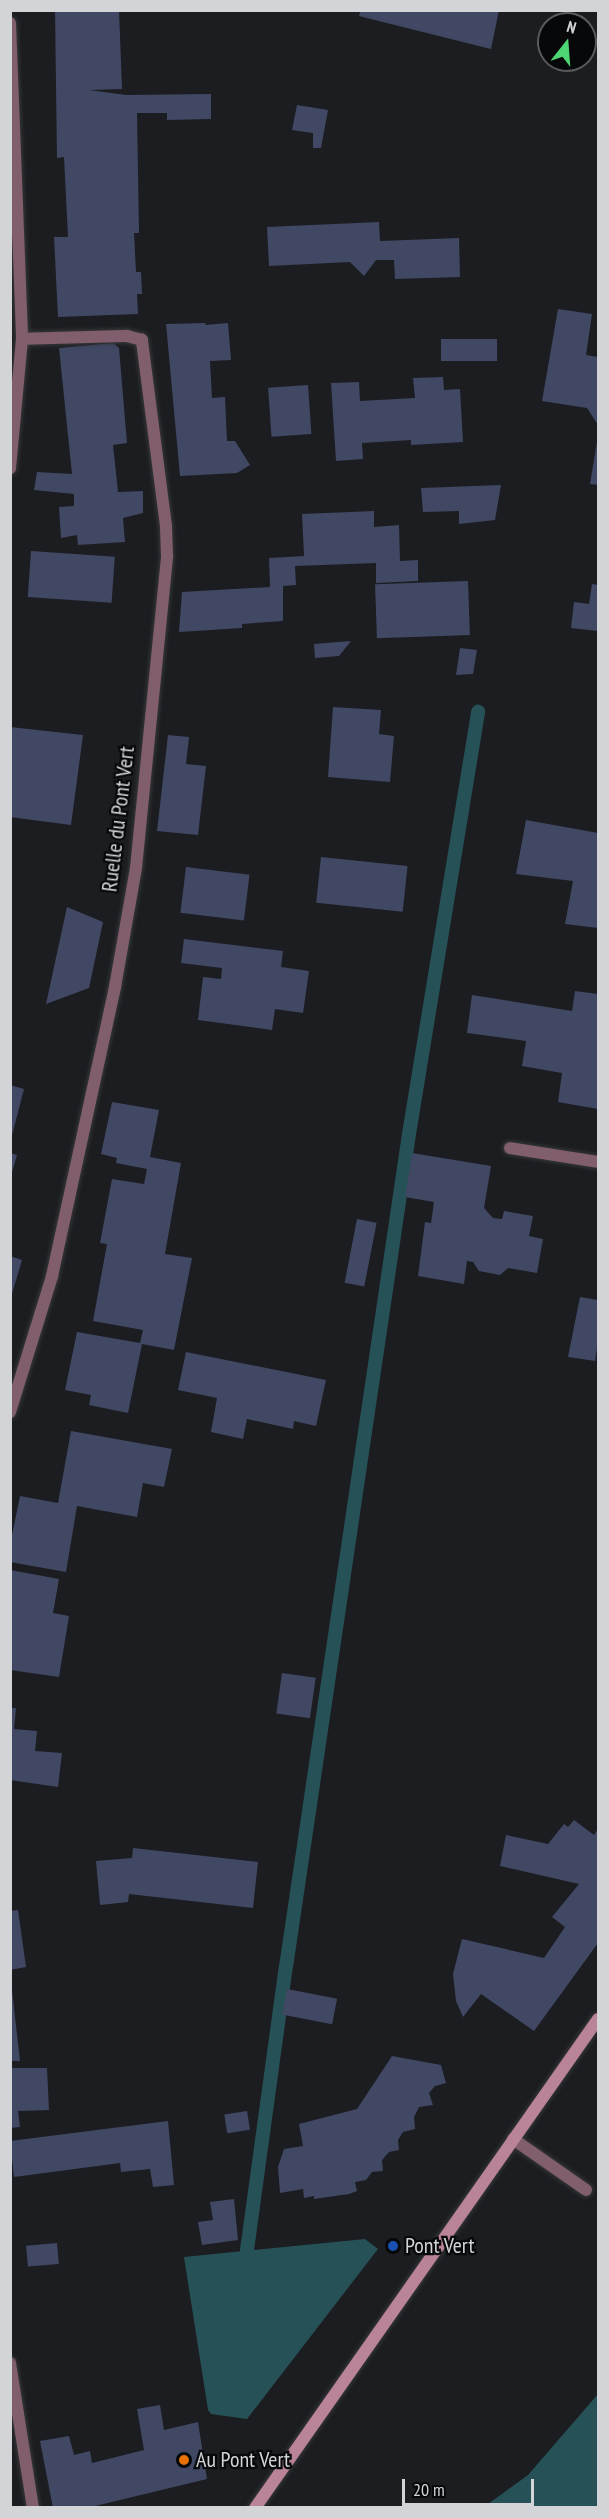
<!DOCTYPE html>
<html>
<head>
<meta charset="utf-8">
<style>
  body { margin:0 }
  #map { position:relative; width:609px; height:2518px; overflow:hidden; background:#1c1d21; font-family:"PT Sans Narrow",sans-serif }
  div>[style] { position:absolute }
  .water>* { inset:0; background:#265156 }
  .stream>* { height:14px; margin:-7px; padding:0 7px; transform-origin:7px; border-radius:7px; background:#265156 }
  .building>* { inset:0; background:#404864; transform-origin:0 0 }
  .roads { filter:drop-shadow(0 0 2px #36373a) drop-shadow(0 0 2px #36373a) }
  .service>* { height:12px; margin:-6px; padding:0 6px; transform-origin:6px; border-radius:6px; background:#805e6d }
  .minor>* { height:12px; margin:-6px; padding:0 6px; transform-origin:6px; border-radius:6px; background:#805e6d }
  .secondary>* { height:12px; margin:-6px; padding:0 6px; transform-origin:6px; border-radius:6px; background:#b9839a }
  .dots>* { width:16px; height:16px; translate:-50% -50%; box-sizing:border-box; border:3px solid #070809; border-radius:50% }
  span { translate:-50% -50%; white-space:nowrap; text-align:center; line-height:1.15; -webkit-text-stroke:4.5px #070809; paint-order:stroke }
  .street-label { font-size:22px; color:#d3d4d7 }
  .poi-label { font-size:22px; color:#d3d4d7 }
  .left { translate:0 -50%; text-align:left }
  .frame { position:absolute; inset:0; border:12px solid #d3d4d7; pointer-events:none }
  .north { position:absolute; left:537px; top:12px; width:60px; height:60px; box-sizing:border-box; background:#070809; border:2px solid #595a5b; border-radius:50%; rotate:17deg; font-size:16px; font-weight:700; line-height:24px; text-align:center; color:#d3d4d7 }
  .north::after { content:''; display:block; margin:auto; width:21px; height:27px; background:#4ed675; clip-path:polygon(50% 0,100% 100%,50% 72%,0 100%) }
  .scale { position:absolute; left:402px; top:2479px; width:132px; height:27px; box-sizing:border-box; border:3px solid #d3d4d7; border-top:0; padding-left:8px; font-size:18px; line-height:21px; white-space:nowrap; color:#d3d4d7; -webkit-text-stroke:4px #070809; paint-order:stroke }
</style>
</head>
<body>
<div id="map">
  <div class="water">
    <i style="clip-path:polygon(365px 2239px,378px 2249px,247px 2419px,211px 2414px,208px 2410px,184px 2257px)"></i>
    <i style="clip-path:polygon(598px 2394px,598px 2507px,484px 2507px,528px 2475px)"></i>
  </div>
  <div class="stream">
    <i style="left:247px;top:2250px;width:286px;rotate:-82.2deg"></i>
    <i style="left:286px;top:1967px;width:842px;rotate:-81.6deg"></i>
    <i style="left:409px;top:1134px;width:428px;rotate:-80.7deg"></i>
  </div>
  <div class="building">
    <i style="clip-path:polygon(55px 10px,119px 10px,122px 89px,89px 90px,126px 95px,211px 94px,211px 119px,167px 120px,167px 113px,137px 113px,139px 233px,134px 233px,136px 272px,141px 272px,142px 294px,137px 294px,138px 314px,58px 317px,54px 237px,68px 237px,64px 157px,57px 158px)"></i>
    <i style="clip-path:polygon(361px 10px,499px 10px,491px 49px,359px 16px)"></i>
    <i style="clip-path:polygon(297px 105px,328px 110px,321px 148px,313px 148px,313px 133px,292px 130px)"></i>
    <i style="clip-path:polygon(379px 222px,380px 241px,459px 238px,460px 277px,395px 279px,394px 260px,376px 260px,364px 276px,350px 262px,269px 266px,267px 227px)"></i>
    <i style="clip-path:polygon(558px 309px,592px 314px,586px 355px,598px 357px,598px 425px,587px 408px,542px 401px)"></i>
    <i style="clip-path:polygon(206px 323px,205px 325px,228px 323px,231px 360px,210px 361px,212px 398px,225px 397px,227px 441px,235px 441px,250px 465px,237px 473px,180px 476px,166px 324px)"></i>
    <i style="left:497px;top:339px;width:22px;height:56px;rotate:90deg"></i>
    <i style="clip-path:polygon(113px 343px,119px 348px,127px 443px,113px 445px,118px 492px,143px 491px,143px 513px,123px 518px,125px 542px,78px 545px,77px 535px,61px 538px,59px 507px,74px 506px,74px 494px,34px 490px,37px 472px,72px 474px,59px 348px)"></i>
    <i style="clip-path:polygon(443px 377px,444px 390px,460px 389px,463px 442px,411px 445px,411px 440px,362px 443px,363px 459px,336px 461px,331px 383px,359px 382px,360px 401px,415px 398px,413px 378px)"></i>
    <i style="left:308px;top:385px;width:49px;height:40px;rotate:86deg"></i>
    <i style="clip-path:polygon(597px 442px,598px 442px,598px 485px,590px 484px)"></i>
    <i style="clip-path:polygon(501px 485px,495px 520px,459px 524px,459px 511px,423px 512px,421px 488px)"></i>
    <i style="clip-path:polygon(374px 511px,374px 527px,399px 525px,400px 561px,418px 560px,418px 581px,376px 583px,376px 563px,295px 566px,296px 585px,283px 586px,283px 621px,242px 624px,242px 628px,179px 632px,182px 592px,270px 587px,269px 558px,304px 556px,302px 514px)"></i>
    <i style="left:31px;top:551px;width:84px;height:46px;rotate:4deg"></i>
    <i style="left:468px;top:581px;width:54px;height:93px;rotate:88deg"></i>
    <i style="clip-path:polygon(592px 584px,598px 585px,598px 631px,571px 628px,574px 602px,589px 604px)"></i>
    <i style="clip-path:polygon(351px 641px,339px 656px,315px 658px,314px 644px)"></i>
    <i style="clip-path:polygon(460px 648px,477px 650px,473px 674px,456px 675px)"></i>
    <i style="clip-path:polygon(333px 707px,381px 710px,379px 734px,394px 736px,390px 782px,328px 777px)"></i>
    <i style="clip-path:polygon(10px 727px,83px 735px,71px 825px,10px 817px)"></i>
    <i style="clip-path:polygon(168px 735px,189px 737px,186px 764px,206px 766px,198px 835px,157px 831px)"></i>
    <i style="clip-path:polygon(526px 820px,598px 833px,598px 928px,565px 924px,573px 881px,516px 874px)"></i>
    <i style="left:321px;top:857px;width:87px;height:46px;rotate:6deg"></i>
    <i style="left:186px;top:867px;width:64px;height:46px;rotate:7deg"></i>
    <i style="clip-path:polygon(67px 907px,103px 922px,89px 988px,46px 1004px)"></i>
    <i style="clip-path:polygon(184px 939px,283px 951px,281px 967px,309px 971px,303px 1013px,275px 1009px,272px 1030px,198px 1020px,203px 977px,221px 979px,222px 968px,181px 963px)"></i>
    <i style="clip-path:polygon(575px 991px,598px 994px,598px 1109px,558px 1102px,562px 1073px,522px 1066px,526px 1041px,467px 1033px,472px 995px,572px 1011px)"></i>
    <i style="clip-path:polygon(10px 1085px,24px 1089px,11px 1139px,10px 1139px)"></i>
    <i style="clip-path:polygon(112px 1102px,159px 1110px,150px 1157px,181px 1163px,165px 1254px,192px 1258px,174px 1350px,142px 1344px,128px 1413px,89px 1405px,91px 1395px,65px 1390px,77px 1332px,140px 1343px,143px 1330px,93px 1321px,107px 1244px,100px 1243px,112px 1179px,144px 1184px,147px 1169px,116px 1163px,117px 1158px,101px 1154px)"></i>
    <i style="clip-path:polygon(10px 1153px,17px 1155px,11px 1176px,10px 1175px)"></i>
    <i style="clip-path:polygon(412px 1153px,491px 1166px,484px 1208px,493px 1218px,502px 1219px,504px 1211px,533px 1216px,529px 1236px,543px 1239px,537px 1273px,508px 1268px,500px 1275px,479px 1271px,473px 1262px,467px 1261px,464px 1284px,418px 1276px,425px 1222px,431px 1223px,434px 1202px,405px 1197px)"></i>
    <i style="left:357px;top:1219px;width:20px;height:65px;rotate:11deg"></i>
    <i style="clip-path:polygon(10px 1256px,22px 1260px,11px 1297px,10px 1297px)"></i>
    <i style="clip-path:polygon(580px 1297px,598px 1300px,598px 1342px,595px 1361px,568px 1357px)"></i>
    <i style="clip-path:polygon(186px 1352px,326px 1380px,316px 1426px,294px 1421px,293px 1429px,247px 1419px,243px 1439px,211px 1432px,217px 1398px,178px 1390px)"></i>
    <i style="clip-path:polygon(71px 1431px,172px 1449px,164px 1487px,143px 1483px,137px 1517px,77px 1506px,66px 1572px,10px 1562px,10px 1545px,20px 1496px,58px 1503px)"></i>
    <i style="clip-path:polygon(10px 1570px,59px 1579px,53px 1613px,69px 1616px,59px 1677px,10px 1670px)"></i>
    <i style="left:282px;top:1673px;width:34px;height:41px;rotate:8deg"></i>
    <i style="clip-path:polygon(10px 1708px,16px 1708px,14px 1729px,37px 1731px,35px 1751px,62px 1753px,58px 1787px,10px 1780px)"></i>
    <i style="clip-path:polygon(574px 1820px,594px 1835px,598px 1829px,598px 1943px,534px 2031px,481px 1994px,463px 2017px,456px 2001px,453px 1974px,462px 1939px,544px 1958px,565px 1927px,552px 1917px,579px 1884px,500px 1866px,506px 1835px,548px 1844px,564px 1824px,568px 1827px)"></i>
    <i style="clip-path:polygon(133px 1848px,258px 1862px,253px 1908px,129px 1894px,128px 1902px,100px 1905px,96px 1861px,132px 1858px)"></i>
    <i style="clip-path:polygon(18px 1910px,26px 1967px,10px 1970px,10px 1911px)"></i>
    <i style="left:287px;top:1989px;width:51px;height:26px;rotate:11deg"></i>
    <i style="clip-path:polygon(10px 1990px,12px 1990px,20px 2061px,10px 2061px)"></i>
    <i style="clip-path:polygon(392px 2056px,441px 2065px,446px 2083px,435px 2086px,429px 2093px,433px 2105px,419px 2107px,414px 2117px,415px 2129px,403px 2132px,398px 2140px,399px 2150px,389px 2152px,382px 2160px,383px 2171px,372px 2172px,366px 2180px,355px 2182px,357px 2191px,349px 2194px,314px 2199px,314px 2196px,304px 2198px,303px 2189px,280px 2193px,278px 2167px,284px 2149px,303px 2146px,299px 2124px,357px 2109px)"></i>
    <i style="clip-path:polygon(10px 2068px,47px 2068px,49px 2110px,18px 2111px,20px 2127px,10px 2128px)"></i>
    <i style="left:247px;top:2111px;width:19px;height:23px;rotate:81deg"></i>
    <i style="clip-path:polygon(168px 2121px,174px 2185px,153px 2187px,150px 2169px,121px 2172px,120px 2163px,14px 2177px,10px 2141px)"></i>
    <i style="clip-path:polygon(234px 2199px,238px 2240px,202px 2245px,198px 2222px,213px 2220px,210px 2202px)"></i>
    <i style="left:57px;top:2243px;width:21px;height:31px;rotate:85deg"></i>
    <i style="clip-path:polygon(160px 2405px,164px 2430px,198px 2422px,207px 2479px,87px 2508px,53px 2508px,40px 2441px,69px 2436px,74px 2455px,90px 2451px,92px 2463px,144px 2450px,137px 2409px)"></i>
  </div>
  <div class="roads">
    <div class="service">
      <i style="left:513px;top:2139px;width:89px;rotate:34.9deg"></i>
    </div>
    <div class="minor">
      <i style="left:10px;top:23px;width:316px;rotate:87.8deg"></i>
      <i style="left:22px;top:339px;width:130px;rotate:95.3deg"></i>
      <i style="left:510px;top:1148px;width:89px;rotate:9deg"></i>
      <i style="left:10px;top:1412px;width:142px;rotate:-72.8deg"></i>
      <i style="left:52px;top:1276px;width:296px;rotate:-77.7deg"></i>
      <i style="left:115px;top:987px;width:121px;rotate:-80deg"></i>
      <i style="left:136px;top:868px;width:314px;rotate:-84.3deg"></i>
      <i style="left:167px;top:556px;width:30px;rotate:-92deg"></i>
      <i style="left:166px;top:526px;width:188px;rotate:-97.4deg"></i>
      <i style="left:142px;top:340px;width:16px;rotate:-165deg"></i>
      <i style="left:127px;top:336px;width:105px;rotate:178.4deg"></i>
      <i style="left:10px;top:2363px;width:147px;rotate:81deg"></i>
    </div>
    <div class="secondary">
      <i style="left:255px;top:2508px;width:597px;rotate:-54.95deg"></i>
    </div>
  </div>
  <div class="dots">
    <i style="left:393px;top:2246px;background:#1a4fb4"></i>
    <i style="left:184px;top:2460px;background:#e8710a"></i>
  </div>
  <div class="street-label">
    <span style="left:118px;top:819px;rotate:-83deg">Ruelle du Pont Vert</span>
  </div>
  <div class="poi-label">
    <span class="left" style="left:405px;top:2246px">Pont Vert</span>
    <span class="left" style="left:196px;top:2460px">Au Pont Vert</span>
  </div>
  <div class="frame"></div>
  <div class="north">N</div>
  <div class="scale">20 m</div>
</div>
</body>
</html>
